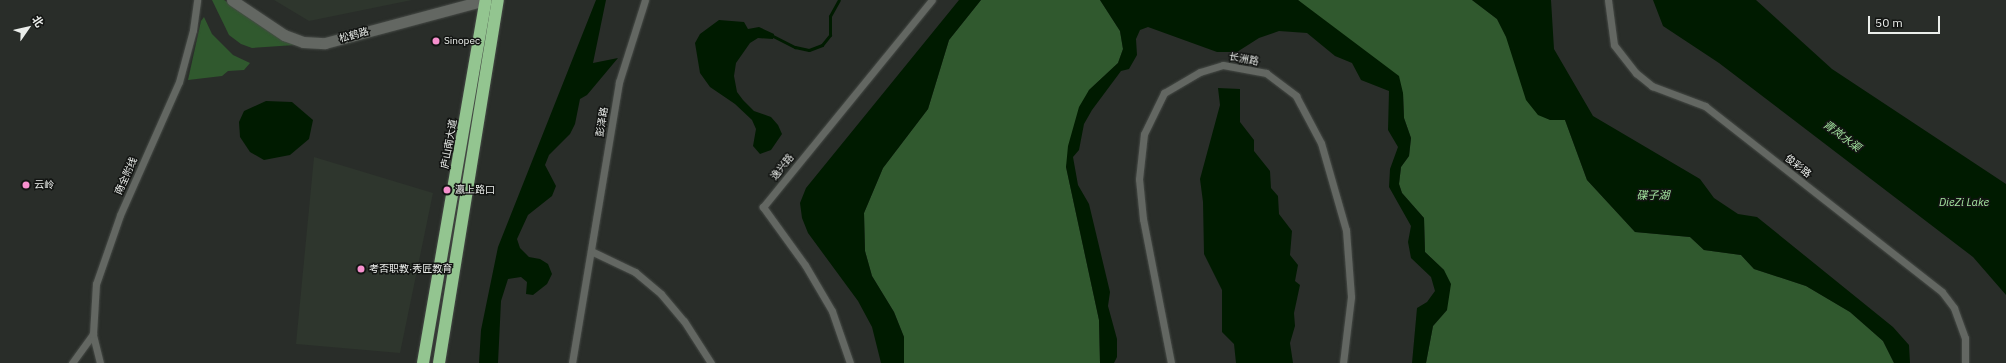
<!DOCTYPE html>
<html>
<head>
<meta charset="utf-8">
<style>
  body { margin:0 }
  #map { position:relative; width:2006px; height:363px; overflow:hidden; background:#292d29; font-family:"IBM Plex Sans","Noto Sans SC",sans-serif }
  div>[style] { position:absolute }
  .built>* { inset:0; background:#2e362d }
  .green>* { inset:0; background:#30592e }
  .water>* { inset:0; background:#001b00 }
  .stream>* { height:3px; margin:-1.5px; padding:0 1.5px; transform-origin:1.5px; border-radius:1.5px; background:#001b00 }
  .roads { filter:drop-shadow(0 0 1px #464a46) drop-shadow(0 0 1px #464a46) }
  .street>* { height:7px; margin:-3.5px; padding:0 3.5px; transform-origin:3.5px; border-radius:3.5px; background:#636762 }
  .secondary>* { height:11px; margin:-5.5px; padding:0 5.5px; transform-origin:5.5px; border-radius:5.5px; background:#636762 }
  .highway>* { height:12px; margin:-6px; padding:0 6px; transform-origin:6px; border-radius:6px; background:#93c590 }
  .dots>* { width:11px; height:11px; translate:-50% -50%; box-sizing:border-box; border:2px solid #131513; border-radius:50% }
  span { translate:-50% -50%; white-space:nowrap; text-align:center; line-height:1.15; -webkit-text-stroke:3px #131513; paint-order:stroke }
  .street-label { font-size:10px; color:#ebeeeb }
  .poi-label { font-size:10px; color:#ebeeeb }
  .left { translate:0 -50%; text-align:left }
  .water-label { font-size:11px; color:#a3e49f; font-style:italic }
  .north { position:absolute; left:8px; top:8px; width:40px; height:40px; -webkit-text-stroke:3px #131513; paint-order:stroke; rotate:56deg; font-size:11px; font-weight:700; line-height:16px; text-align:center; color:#ebeeeb }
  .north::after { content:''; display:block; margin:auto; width:14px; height:18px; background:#ebeeeb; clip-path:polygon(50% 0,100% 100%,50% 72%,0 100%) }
  .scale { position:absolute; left:1868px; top:16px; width:72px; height:18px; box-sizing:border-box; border:2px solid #ebeeeb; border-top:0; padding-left:5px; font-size:12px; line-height:14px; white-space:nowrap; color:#ebeeeb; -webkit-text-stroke:3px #131513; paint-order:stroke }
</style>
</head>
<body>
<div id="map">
  <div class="built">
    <i style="clip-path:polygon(274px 0,412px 0,309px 21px)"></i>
    <i style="clip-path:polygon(314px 157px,433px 193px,400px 353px,296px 344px)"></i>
  </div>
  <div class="green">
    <i style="clip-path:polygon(212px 0,224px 0,295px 45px,252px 48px,241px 44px,229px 35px)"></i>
    <i style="clip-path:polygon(981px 0,1100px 0,1120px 31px,1123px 49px,1118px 63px,1089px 90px,1066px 167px,1099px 320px,1100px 363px,904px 363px,904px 337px,894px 312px,872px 276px,865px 251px,864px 213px,883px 168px,928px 109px,949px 40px)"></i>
    <i style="clip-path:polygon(1298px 0,1472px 0,1476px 3px,1497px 19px,1550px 120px,1565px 120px,1587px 180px,1635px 232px,1690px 237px,1704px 250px,1741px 255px,1754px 269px,1806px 286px,1850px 312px,1883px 341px,1894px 363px,1426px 363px,1433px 326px,1447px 310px,1444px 270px,1425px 252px,1424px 218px,1402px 193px,1399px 184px,1401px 167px,1409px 156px,1411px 138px,1404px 118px,1403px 93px)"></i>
    <i style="clip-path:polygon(204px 17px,212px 34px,233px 55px,250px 63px,244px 70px,228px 71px,222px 76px,188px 80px,201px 21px)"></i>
  </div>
  <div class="water">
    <i style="clip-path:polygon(596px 0,606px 0,593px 63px,618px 58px,587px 95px,580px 99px,575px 124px,570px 134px,549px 155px,545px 165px,556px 186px,552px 196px,528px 215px,517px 239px,520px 248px,529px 257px,540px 259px,548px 264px,552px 274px,547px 284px,533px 295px,526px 294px,527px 282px,521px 277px,508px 279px,501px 301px,498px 363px,479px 363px,481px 330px,498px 247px)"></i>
    <i style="clip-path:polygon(959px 0,981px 0,949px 40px,928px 109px,883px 168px,864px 213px,865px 251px,872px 276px,894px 312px,904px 337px,904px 363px,881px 363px,872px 327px,858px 301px,808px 233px,802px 218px,800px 203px,806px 188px)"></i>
    <i style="clip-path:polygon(1100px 0,1298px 0,1399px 76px,1403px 93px,1404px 118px,1411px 138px,1409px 156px,1401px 167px,1399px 184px,1402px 193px,1424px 218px,1425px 252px,1444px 270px,1451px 284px,1447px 310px,1433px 326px,1426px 363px,1412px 363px,1417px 308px,1427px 302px,1435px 291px,1431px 277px,1411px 258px,1408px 242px,1411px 226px,1389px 187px,1390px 169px,1398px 147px,1388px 130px,1389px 91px,1361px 80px,1352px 63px,1335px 56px,1307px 33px,1279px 31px,1259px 38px,1237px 52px,1217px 52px,1148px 27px,1140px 30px,1136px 39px,1137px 55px,1129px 69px,1121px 71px,1092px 110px,1084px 124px,1079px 150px,1073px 157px,1078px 185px,1089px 204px,1110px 292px,1108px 306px,1117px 339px,1117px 357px,1114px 363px,1100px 363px,1099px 320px,1066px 167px,1068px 146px,1079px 107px,1089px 90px,1118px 63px,1123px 49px,1120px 31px)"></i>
    <i style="clip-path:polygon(1472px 0,1551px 0,1554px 49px,1593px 116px,1700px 179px,1714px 198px,1738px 214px,1757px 217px,1893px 327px,1909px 345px,1910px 363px,1894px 363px,1883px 341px,1850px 312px,1806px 286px,1754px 269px,1741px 255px,1704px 250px,1690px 237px,1635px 232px,1587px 180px,1565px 120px,1550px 120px,1538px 115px,1526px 100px,1506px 37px,1497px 19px)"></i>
    <i style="clip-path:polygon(1653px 0,1756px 0,1832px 69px,2006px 184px,2006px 295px,1973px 257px,1719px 63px,1663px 26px)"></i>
    <i style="clip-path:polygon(719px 20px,744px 22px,748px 29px,759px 27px,774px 34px,773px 39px,758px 38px,750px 43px,736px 63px,734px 76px,737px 92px,743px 100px,754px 111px,771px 117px,778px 125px,782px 134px,771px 150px,760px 154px,753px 146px,756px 129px,752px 120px,735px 104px,710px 87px,700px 73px,695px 43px,700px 34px)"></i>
    <i style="clip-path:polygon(1218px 88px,1240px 89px,1240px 122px,1254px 140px,1254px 151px,1270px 171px,1271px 188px,1278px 196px,1279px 214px,1292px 231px,1290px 255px,1298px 265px,1295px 281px,1300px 285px,1294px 313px,1295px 326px,1290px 343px,1293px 363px,1236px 363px,1234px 344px,1222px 332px,1222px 290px,1204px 254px,1203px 202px,1200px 179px,1220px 105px)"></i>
    <i style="clip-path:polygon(266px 101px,292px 102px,313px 120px,309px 139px,290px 155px,264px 160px,250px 152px,240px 137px,239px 122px,244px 111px)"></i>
  </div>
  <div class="stream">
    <i style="left:771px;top:35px;width:27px;rotate:27deg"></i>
    <i style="left:795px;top:47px;width:14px;rotate:12deg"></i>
    <i style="left:809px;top:50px;width:14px;rotate:-21deg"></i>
    <i style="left:822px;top:45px;width:13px;rotate:-51deg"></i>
    <i style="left:830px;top:35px;width:19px;rotate:-90deg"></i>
    <i style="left:830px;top:16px;width:18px;rotate:-61deg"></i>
  </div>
  <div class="roads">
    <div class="street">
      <i style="left:1608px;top:0;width:45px;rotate:82.4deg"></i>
      <i style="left:1614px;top:45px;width:36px;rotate:52deg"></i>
      <i style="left:1636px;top:73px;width:21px;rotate:39deg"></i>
      <i style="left:1652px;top:86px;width:57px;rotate:20.7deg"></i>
      <i style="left:1705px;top:106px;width:301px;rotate:38.1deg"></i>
      <i style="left:1942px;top:292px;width:20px;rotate:53deg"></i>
      <i style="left:1954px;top:308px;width:32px;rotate:70deg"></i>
      <i style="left:1965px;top:338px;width:25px;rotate:90deg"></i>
      <i style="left:591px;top:251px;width:49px;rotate:25.5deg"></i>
      <i style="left:635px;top:272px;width:34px;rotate:40deg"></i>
      <i style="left:661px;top:294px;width:35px;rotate:50deg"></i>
      <i style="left:684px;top:321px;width:50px;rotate:57.3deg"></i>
      <i style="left:72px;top:363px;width:36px;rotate:-54deg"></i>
      <i style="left:100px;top:363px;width:30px;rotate:-104deg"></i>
      <i style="left:93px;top:334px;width:50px;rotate:-86.6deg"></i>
      <i style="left:96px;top:284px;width:73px;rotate:-70.8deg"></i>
      <i style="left:120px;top:215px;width:145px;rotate:-66.1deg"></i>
      <i style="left:179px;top:82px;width:54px;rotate:-74.9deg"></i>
      <i style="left:193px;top:30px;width:30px;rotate:-82deg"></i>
      <i style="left:572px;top:363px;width:285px;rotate:-80.5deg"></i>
      <i style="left:619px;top:82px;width:86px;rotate:-72.4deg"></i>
      <i style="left:850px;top:363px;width:55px;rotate:-109.1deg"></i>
      <i style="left:832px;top:311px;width:53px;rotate:-120.4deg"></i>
      <i style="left:805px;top:265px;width:72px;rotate:-125.9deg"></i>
      <i style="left:763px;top:207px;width:267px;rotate:-50.8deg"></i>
      <i style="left:1171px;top:363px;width:147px;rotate:-101deg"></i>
      <i style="left:1143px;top:219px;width:40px;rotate:-95.7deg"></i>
      <i style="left:1139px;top:179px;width:45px;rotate:-83.7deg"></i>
      <i style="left:1144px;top:134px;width:46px;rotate:-64deg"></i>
      <i style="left:1164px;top:93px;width:42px;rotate:-30.3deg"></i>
      <i style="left:1200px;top:72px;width:24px;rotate:-17deg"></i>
      <i style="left:1223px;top:65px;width:44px;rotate:10.5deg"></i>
      <i style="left:1266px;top:73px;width:38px;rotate:37deg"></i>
      <i style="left:1296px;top:96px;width:53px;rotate:62deg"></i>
      <i style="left:1321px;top:143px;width:91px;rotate:74deg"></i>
      <i style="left:1346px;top:230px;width:67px;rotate:85.7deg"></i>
      <i style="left:1351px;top:297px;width:66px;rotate:96.9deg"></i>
    </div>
    <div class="secondary">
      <i style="left:232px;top:0;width:63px;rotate:33.9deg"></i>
      <i style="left:284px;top:35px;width:20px;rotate:20deg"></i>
      <i style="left:303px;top:42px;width:22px;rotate:3deg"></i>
      <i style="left:325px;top:43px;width:166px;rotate:-15deg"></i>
    </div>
    <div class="highway">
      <i style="left:423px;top:363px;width:368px;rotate:-80.2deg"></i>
      <i style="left:439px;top:363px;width:368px;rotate:-80.8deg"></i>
    </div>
  </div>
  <div class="dots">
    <i style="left:436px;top:41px;background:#f790ce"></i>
    <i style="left:26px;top:185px;background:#f790ce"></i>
    <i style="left:447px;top:190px;background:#f790ce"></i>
    <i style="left:361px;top:269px;background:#f790ce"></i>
  </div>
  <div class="street-label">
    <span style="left:354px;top:35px;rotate:-15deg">松鹤路</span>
    <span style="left:1244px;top:59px;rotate:10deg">长洲路</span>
    <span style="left:602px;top:122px;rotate:-81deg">彭泽路</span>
    <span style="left:449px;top:144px;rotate:-80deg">庐山南大道</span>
    <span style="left:1798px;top:166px;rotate:38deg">俊彩路</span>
    <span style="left:782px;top:167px;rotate:-51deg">逸兴路</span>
    <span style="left:126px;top:176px;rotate:-66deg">南全附线</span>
  </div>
  <div class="poi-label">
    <span class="left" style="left:444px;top:41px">Sinopec</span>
    <span class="left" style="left:34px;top:185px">云岭</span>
    <span class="left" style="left:455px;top:190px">瀛上路口</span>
    <span class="left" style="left:369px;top:269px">考否职教·秀匠教育</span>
  </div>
  <div class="water-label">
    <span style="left:1842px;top:136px;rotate:37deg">青岚水渠</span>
    <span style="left:1653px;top:195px">碟子湖</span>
    <span style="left:1964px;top:202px">DieZi Lake</span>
  </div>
  <div class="north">北</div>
  <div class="scale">50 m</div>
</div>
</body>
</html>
